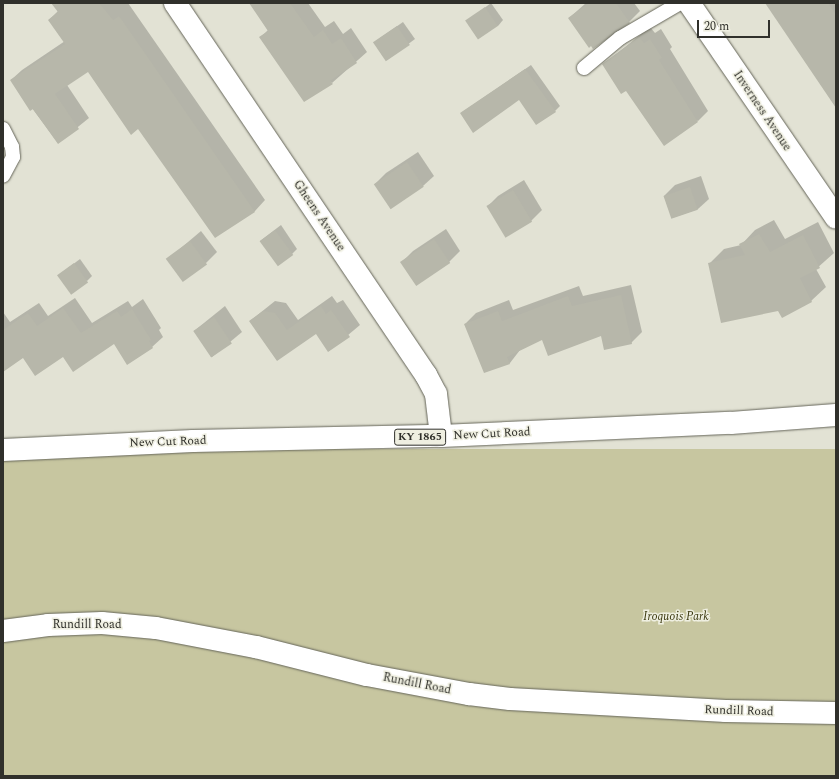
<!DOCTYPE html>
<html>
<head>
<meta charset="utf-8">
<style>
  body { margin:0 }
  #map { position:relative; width:839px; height:779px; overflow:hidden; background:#e2e2d4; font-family:Spectral,serif }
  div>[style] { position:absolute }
  .green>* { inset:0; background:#c7c6a0; transform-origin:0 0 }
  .shadow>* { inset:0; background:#0003 }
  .building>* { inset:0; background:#b7b7aa; transform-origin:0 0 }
  .roads { filter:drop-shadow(0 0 1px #656559) drop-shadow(0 0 1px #656559) }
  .lane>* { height:14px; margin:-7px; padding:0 7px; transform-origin:7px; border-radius:7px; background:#fff }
  .street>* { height:22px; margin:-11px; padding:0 11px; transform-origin:11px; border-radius:11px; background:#fff }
  .primary>* { height:22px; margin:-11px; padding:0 11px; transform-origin:11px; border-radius:11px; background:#fff }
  span { translate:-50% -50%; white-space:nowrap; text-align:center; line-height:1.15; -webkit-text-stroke:3px #efefe1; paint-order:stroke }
  .shield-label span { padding:1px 3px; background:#efefe1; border:1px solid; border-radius:3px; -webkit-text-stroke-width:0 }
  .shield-label { font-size:11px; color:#30302b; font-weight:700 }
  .street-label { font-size:12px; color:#30302b }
  .park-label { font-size:12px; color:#3b3910; font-style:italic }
  .frame { position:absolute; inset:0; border:4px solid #30302b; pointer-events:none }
  .scale { position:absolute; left:697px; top:20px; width:73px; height:18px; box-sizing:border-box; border:2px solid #30302b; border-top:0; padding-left:5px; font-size:12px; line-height:14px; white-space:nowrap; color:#30302b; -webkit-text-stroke:3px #efefe1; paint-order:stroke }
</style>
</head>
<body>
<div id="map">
  <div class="green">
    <i style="left:836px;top:449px;width:327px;height:834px;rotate:90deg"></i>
  </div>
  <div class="shadow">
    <i style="clip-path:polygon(53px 3px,128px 3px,265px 200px,255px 211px,216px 236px,139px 128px,88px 71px,67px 85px,89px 118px,58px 143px,11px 80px,22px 70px,65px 41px,49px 20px,58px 11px)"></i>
    <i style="clip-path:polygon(250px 3px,308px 3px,325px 27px,334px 21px,343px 34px,351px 28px,367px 52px,332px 83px,261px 37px,268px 30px)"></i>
    <i style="clip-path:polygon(491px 3px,503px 20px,498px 26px,467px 21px)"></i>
    <i style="clip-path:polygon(586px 3px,634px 3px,640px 11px,629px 22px,569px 18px)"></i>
    <i style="clip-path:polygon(766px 3px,836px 3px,836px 107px)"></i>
    <i style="clip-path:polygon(403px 22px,415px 39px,387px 60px,380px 38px)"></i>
    <i style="clip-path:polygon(650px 27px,655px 33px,661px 29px,672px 47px,670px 49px,708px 111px,698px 121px,627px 90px,604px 64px)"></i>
    <i style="clip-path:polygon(531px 65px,560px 106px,555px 111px,519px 98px,461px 113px)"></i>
    <i style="clip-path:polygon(418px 152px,434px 176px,423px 186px,375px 184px,386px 173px)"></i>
    <i style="clip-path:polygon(701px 176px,709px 199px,698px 209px,672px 218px,664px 196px,675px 185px)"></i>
    <i style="clip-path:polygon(524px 180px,542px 210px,531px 221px,487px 207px,498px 196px)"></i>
    <i style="clip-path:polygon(774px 220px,785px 239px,818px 222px,834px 253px,816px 269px,826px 287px,811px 301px,778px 309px,710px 263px,724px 249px,741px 245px,755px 230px)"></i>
    <i style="clip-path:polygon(281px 225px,297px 249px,292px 254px,260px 241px)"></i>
    <i style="clip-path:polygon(446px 229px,460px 251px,449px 262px,402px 262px,413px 251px)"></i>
    <i style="clip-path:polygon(201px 231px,217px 252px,206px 263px,168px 259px)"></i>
    <i style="clip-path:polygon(80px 259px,92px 276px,87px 281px,64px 271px)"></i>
    <i style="clip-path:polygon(631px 285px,642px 332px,631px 343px,602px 335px,542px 339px,520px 350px,510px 363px,485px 372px,465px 324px,476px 313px,509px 300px,513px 310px,579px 286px,583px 296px)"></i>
    <i style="clip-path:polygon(332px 296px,337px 303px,343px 300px,360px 325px,329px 351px,316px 333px,277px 360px,250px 321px,275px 301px,286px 303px,298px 320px)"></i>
    <i style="clip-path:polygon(75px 298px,92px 323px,128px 301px,132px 307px,143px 299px,161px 328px,159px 330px,163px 337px,152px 347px,114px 343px,63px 355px,23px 357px,3px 371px,3px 312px,10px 322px,39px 303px,48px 316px)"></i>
    <i style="clip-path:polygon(225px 306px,242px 332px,212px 357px,194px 331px)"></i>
  </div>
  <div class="building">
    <i style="clip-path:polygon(51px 3px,99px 3px,113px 20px,119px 16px,255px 212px,215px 238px,138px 129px,131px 135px,88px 72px,55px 94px,79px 129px,58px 144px,33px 109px,30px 111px,10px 80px,65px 44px,48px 20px,58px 12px)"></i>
    <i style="clip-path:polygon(249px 3px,290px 3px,314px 37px,323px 30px,332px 44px,341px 38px,357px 63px,330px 81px,333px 84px,304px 102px,259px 37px,268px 31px)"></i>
    <i style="clip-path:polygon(589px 3px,616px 3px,630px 23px,593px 49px,591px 46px,589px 48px,568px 18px)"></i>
    <i style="clip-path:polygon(765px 3px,828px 3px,836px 15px,836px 108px)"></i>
    <i style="left:485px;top:7px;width:23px;height:24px;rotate:56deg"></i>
    <i style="left:397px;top:26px;width:23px;height:29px;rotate:56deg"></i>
    <i style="clip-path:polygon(639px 37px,644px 43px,650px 39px,662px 58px,659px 60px,698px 122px,664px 146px,626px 91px,621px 94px,602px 64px)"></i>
    <i style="clip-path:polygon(525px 69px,556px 112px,536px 125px,519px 100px,473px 133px,460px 113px)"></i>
    <i style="left:407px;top:162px;width:30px;height:40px;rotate:56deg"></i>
    <i style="left:690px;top:187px;width:24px;height:28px;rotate:71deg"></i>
    <i style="left:513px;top:190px;width:37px;height:31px;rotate:59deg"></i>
    <i style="left:275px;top:230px;width:31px;height:19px;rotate:54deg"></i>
    <i style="clip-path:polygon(759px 234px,770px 252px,803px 235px,820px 268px,800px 278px,812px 302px,782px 318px,778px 311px,721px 323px,708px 263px,745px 255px,739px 244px)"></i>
    <i style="left:434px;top:239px;width:29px;height:41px;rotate:56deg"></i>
    <i style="left:190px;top:241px;width:29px;height:30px;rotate:54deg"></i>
    <i style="left:74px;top:263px;width:24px;height:21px;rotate:54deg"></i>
    <i style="clip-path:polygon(621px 295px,632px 344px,604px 350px,601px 336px,548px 356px,542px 340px,507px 357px,510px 364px,484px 373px,464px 324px,498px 311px,502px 321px,568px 296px,572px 306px)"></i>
    <i style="clip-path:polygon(321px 306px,326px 314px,331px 310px,350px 337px,328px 352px,316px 334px,277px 361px,249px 321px,263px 311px,275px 313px,287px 330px)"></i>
    <i style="clip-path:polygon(63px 308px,81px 333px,117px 311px,121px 317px,132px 309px,151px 340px,149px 341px,153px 348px,127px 365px,114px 344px,73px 372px,63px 357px,35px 376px,23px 358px,3px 372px,3px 330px,28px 313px,37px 326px)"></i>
    <i style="left:214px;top:317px;width:32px;height:25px;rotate:56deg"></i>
  </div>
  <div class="roads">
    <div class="lane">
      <i style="left:584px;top:68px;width:47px;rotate:-39.8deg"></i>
      <i style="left:620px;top:38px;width:69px;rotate:-30.3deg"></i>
      <i style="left:3px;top:129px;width:20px;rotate:63deg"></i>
      <i style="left:12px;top:147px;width:10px;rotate:84deg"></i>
      <i style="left:13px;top:157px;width:21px;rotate:118deg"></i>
    </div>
    <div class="street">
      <i style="left:175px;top:3px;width:449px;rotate:56deg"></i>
      <i style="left:426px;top:375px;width:21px;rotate:62deg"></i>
      <i style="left:436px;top:394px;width:42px;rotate:83.2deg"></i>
      <i style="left:689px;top:3px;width:260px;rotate:55.6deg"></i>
      <i style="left:3px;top:631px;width:45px;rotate:-7.6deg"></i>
      <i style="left:48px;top:625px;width:54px;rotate:-2.1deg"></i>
      <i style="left:102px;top:623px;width:54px;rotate:5.3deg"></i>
      <i style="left:156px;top:628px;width:102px;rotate:10.8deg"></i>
      <i style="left:256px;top:647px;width:114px;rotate:14.2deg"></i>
      <i style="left:367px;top:675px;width:104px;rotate:10.6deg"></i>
      <i style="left:469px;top:694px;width:41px;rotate:7deg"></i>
      <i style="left:510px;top:699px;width:216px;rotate:3.2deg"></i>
      <i style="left:726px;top:711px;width:110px;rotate:1deg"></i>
    </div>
    <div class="primary">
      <i style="left:3px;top:450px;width:190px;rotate:-2.7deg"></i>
      <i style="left:193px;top:441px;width:248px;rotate:-1.2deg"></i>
      <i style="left:441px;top:436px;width:290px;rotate:-2.6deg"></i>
      <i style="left:731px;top:423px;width:105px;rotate:-4.4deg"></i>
    </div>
  </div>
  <div class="shield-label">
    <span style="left:420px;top:437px">KY 1865</span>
  </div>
  <div class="street-label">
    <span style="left:762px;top:111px;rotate:56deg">Inverness Avenue</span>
    <span style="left:319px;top:216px;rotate:56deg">Gheens Avenue</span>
    <span style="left:492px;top:434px;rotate:-3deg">New Cut Road</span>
    <span style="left:168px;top:442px;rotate:-2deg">New Cut Road</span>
    <span style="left:87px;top:625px">Rundill Road</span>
    <span style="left:417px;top:684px;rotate:11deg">Rundill Road</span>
    <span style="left:739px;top:711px;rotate:2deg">Rundill Road</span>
  </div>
  <div class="park-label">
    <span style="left:676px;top:617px">Iroquois Park</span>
  </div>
  <div class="frame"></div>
  <div class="scale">20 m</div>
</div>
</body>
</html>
